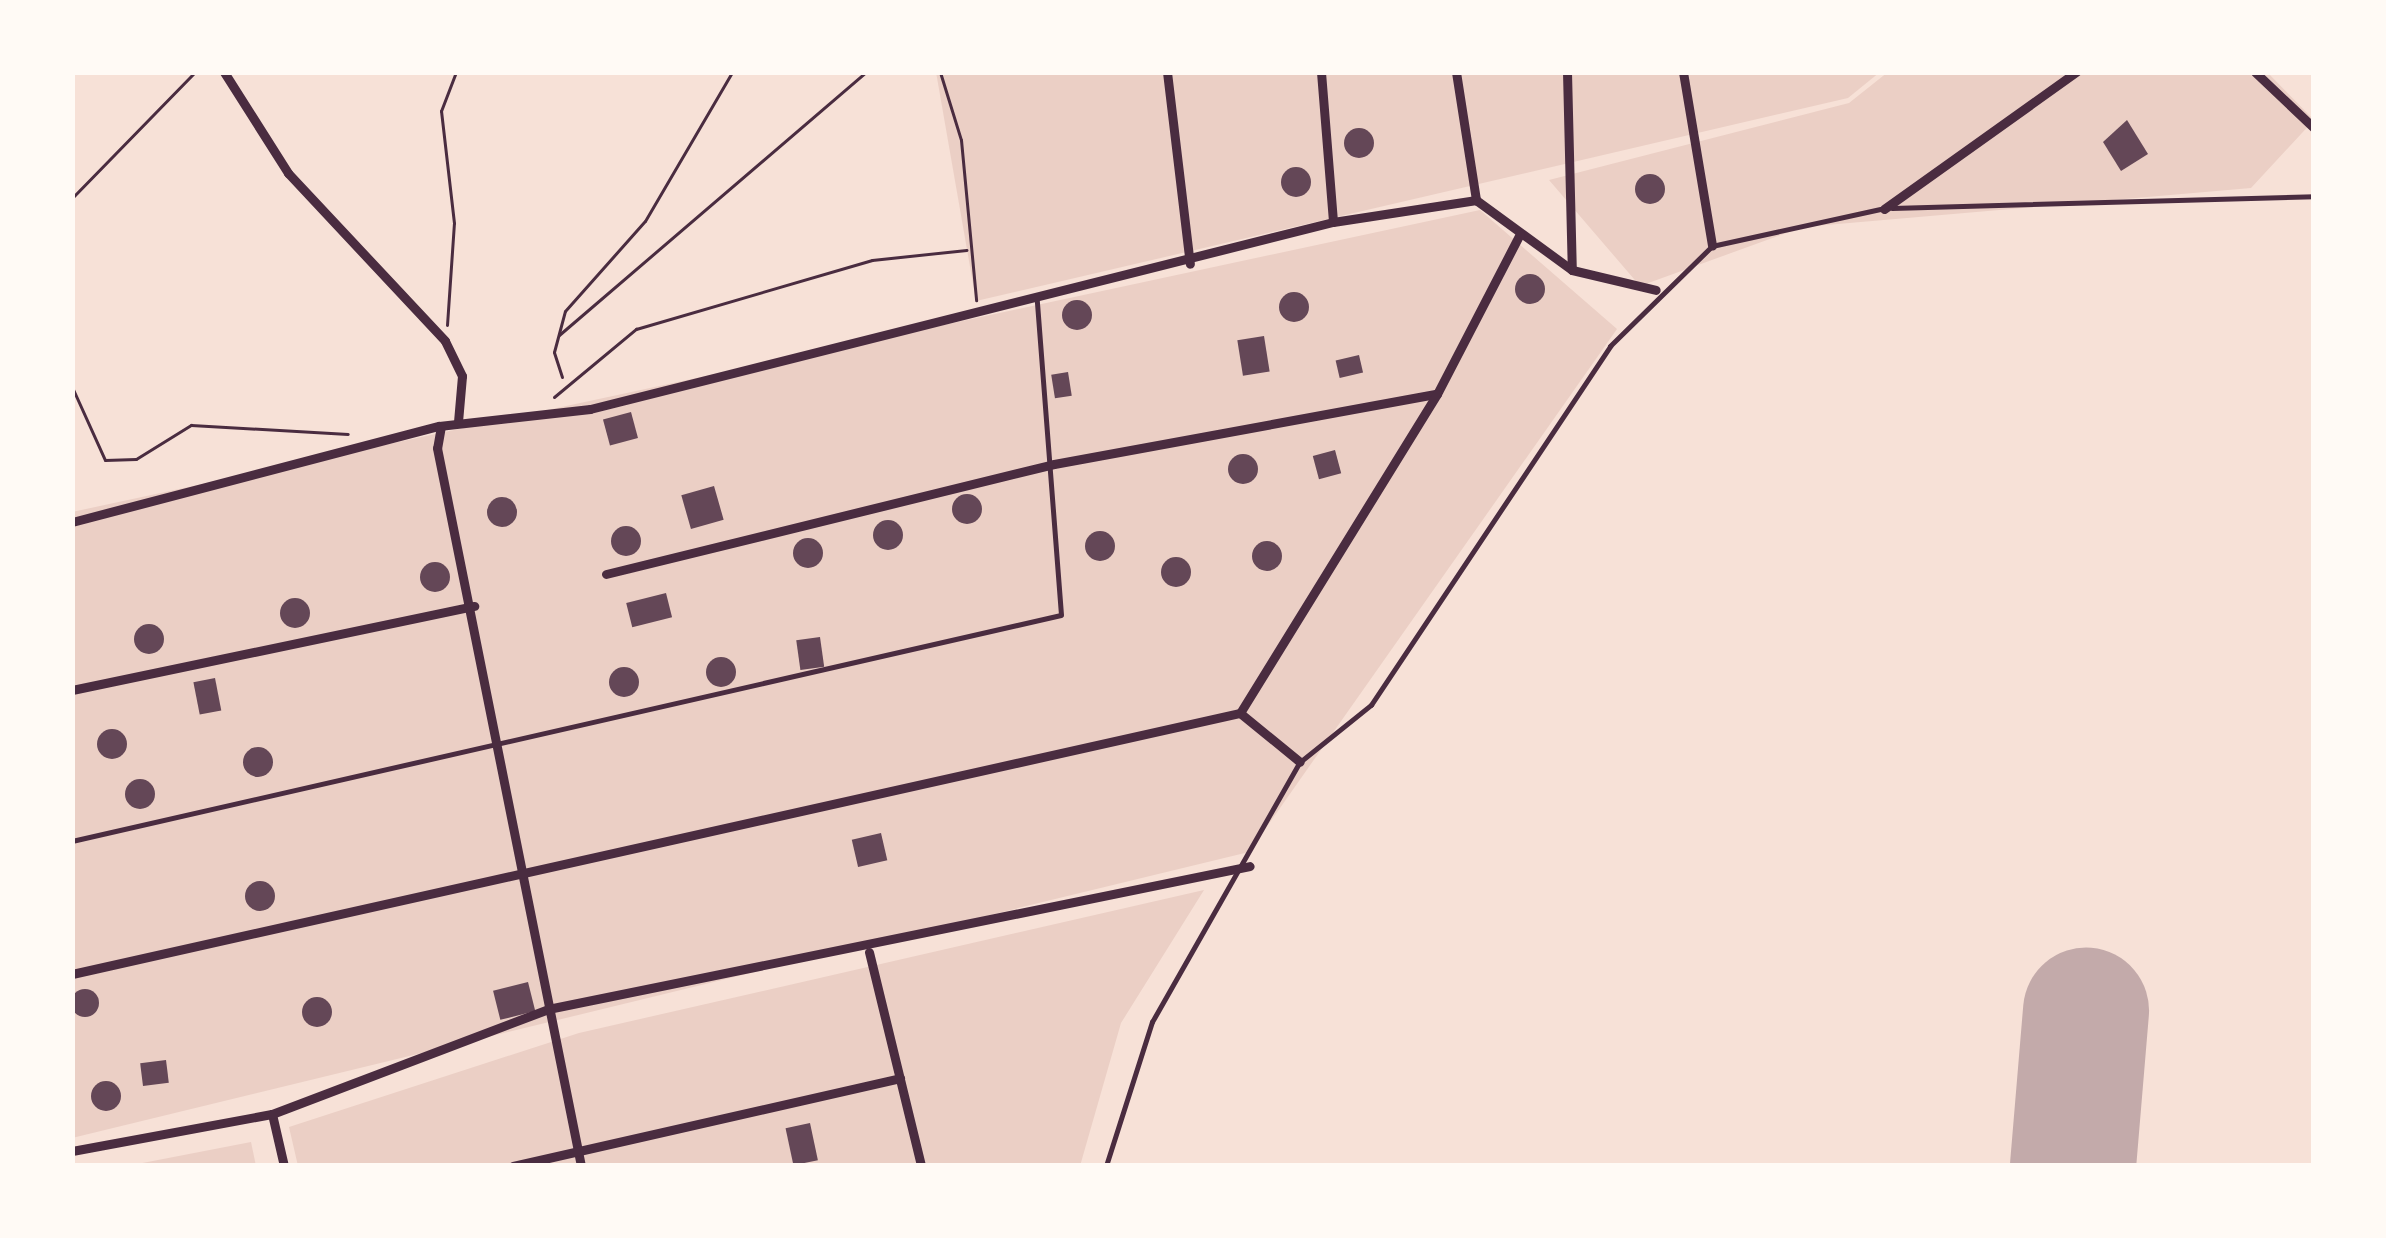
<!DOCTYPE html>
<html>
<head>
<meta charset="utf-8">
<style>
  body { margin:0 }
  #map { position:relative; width:2386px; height:1238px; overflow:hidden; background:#f7e1d7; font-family:"Golos Text",sans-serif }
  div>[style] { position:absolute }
  .green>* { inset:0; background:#ebcfc5 }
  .runway>* { height:126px; margin:-63px; padding:0 63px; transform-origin:63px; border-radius:63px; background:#c3aaaa }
  .building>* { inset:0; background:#644757; transform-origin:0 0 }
  .round { border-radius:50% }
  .path>* { height:3px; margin:-1.5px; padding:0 1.5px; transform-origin:1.5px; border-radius:1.5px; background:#4a2c40 }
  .service>* { height:4.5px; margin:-2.25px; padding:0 2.25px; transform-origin:2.25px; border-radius:2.25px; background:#4a2c40 }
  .minor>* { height:9px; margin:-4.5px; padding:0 4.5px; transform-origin:4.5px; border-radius:4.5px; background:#4a2c40 }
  span { translate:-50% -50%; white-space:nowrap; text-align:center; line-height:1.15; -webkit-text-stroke:9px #fffaf5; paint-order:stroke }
  .frame { position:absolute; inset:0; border:75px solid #fffaf5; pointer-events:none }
</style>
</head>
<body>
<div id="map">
  <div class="green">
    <i style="clip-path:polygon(936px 72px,1880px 72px,1848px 98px,976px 301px)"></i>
    <i style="clip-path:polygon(1888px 72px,2267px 72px,2314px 120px,2251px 188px,1803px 227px,1640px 286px,1549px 180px,1849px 103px)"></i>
    <i style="clip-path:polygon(1480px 210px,1617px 329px,1249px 852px,72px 1138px,72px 512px)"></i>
    <i style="clip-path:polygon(1204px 890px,1121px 1023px,1080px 1166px,298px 1166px,289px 1127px,579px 1033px)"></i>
    <i style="clip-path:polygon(251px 1142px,256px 1166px,127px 1166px)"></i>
  </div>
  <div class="runway">
    <i style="left:2073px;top:1166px;width:156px;rotate:-85.2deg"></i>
  </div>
  <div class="building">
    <i style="clip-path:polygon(2127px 120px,2148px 154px,2121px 171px,2103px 142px)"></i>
    <i class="round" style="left:1344px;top:128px;width:30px;height:30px"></i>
    <i class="round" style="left:1281px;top:167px;width:30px;height:30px"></i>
    <i class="round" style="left:1635px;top:174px;width:30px;height:30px"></i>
    <i class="round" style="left:1515px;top:274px;width:30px;height:30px"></i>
    <i class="round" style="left:1279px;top:292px;width:30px;height:30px"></i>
    <i class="round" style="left:1062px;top:300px;width:30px;height:30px"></i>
    <i style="left:1264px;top:336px;width:36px;height:27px;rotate:81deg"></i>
    <i style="left:1359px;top:355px;width:18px;height:24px;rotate:77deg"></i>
    <i style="left:1068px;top:372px;width:24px;height:17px;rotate:81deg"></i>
    <i style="left:631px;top:412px;width:27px;height:29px;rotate:75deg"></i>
    <i style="left:1335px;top:450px;width:24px;height:23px;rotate:75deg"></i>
    <i class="round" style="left:1228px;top:454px;width:30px;height:30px"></i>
    <i style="left:714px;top:486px;width:35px;height:34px;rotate:74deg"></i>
    <i class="round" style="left:952px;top:494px;width:30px;height:30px"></i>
    <i class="round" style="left:487px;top:497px;width:30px;height:30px"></i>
    <i class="round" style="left:873px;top:520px;width:30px;height:30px"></i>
    <i class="round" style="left:611px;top:526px;width:30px;height:30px"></i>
    <i class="round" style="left:1085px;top:531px;width:30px;height:30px"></i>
    <i class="round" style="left:793px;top:538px;width:30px;height:30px"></i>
    <i class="round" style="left:1252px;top:541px;width:30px;height:30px"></i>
    <i class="round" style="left:1161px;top:557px;width:30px;height:30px"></i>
    <i class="round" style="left:420px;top:562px;width:30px;height:30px"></i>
    <i style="left:666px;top:593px;width:25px;height:41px;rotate:76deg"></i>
    <i class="round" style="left:280px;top:598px;width:30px;height:30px"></i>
    <i class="round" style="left:134px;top:624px;width:30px;height:30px"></i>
    <i style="left:820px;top:637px;width:30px;height:24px;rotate:82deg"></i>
    <i class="round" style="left:706px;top:657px;width:30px;height:30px"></i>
    <i class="round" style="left:609px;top:667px;width:30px;height:30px"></i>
    <i style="left:215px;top:678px;width:33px;height:22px;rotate:79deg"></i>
    <i class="round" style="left:97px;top:729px;width:30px;height:30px"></i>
    <i class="round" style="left:243px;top:747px;width:30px;height:30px"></i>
    <i class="round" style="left:125px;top:779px;width:30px;height:30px"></i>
    <i style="left:881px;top:833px;width:28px;height:30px;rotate:77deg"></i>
    <i class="round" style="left:245px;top:881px;width:30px;height:30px"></i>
    <i style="left:528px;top:982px;width:30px;height:36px;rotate:76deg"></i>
    <i class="round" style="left:71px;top:989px;width:28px;height:28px"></i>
    <i class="round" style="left:302px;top:997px;width:30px;height:30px"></i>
    <i style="left:166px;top:1060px;width:23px;height:26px;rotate:83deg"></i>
    <i class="round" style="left:91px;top:1081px;width:30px;height:30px"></i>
    <i style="left:810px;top:1123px;width:38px;height:25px;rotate:78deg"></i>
  </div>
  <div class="path">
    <i style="left:940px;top:72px;width:71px;rotate:72.8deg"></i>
    <i style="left:961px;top:140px;width:161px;rotate:84.6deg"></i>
    <i style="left:72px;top:198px;width:176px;rotate:-45.7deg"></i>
    <i style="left:447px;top:325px;width:102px;rotate:-86.1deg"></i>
    <i style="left:454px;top:223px;width:113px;rotate:-96.6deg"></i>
    <i style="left:441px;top:111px;width:42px;rotate:-69deg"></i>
    <i style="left:559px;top:335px;width:404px;rotate:-40.6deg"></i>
    <i style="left:562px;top:377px;width:26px;rotate:-108deg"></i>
    <i style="left:554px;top:352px;width:42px;rotate:-75deg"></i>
    <i style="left:565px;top:311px;width:120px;rotate:-48.4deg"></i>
    <i style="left:645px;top:221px;width:173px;rotate:-59.7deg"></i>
    <i style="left:72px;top:387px;width:80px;rotate:65.7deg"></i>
    <i style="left:105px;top:460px;width:31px;rotate:-2deg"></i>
    <i style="left:136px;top:459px;width:65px;rotate:-31.7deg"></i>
    <i style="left:191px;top:425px;width:157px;rotate:3.3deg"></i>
    <i style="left:554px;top:397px;width:107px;rotate:-39.7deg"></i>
    <i style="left:636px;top:329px;width:246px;rotate:-16.3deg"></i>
    <i style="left:872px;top:260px;width:95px;rotate:-6.1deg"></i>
  </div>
  <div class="service">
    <i style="left:1892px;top:208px;width:422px;rotate:-1.6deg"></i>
    <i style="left:72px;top:841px;width:1014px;rotate:-12.87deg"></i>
    <i style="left:1061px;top:615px;width:316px;rotate:-94.4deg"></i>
    <i style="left:1106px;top:1166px;width:151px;rotate:-72.3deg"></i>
    <i style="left:1152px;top:1022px;width:299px;rotate:-60.4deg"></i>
    <i style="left:1300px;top:762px;width:91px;rotate:-38.8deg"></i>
    <i style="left:1371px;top:705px;width:431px;rotate:-56.3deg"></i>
    <i style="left:1610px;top:346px;width:143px;rotate:-44.4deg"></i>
    <i style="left:1712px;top:246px;width:172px;rotate:-12.4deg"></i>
  </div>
  <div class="minor">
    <i style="left:224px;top:72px;width:120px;rotate:57.6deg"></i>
    <i style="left:288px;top:173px;width:230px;rotate:46.9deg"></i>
    <i style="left:445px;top:341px;width:39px;rotate:64deg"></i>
    <i style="left:462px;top:376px;width:46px;rotate:95deg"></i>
    <i style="left:1167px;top:72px;width:193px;rotate:83.2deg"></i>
    <i style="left:1321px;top:72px;width:150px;rotate:85.4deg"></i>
    <i style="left:1456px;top:72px;width:130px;rotate:81.1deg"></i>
    <i style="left:1567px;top:72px;width:198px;rotate:88.6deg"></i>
    <i style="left:1683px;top:72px;width:176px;rotate:80.5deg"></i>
    <i style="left:2255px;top:72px;width:81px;rotate:43.5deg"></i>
    <i style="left:1884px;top:209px;width:236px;rotate:-35.5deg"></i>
    <i style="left:441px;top:426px;width:22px;rotate:100deg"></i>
    <i style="left:437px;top:448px;width:732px;rotate:78.66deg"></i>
    <i style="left:72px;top:522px;width:379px;rotate:-14.7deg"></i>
    <i style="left:439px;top:426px;width:152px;rotate:-6.4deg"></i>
    <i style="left:590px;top:409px;width:766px;rotate:-14.13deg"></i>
    <i style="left:1333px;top:222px;width:145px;rotate:-8.7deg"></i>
    <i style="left:1476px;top:200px;width:119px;rotate:36.1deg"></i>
    <i style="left:1572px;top:270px;width:86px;rotate:13.4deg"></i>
    <i style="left:606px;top:574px;width:461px;rotate:-13.8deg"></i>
    <i style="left:1054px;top:464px;width:389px;rotate:-10.4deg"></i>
    <i style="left:1437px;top:394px;width:180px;rotate:-62.6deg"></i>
    <i style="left:72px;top:690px;width:411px;rotate:-11.8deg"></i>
    <i style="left:1240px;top:713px;width:375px;rotate:-58.3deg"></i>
    <i style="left:869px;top:952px;width:220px;rotate:76.3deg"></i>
    <i style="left:72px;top:974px;width:1197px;rotate:-12.6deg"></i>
    <i style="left:1240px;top:713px;width:77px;rotate:39.2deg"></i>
    <i style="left:272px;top:1114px;width:53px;rotate:77deg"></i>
    <i style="left:72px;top:1151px;width:203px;rotate:-10.5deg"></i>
    <i style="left:272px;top:1114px;width:295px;rotate:-20.8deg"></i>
    <i style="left:548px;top:1009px;width:716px;rotate:-11.51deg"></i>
    <i style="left:513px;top:1166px;width:397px;rotate:-12.8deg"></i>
  </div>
  <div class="frame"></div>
</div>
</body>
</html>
